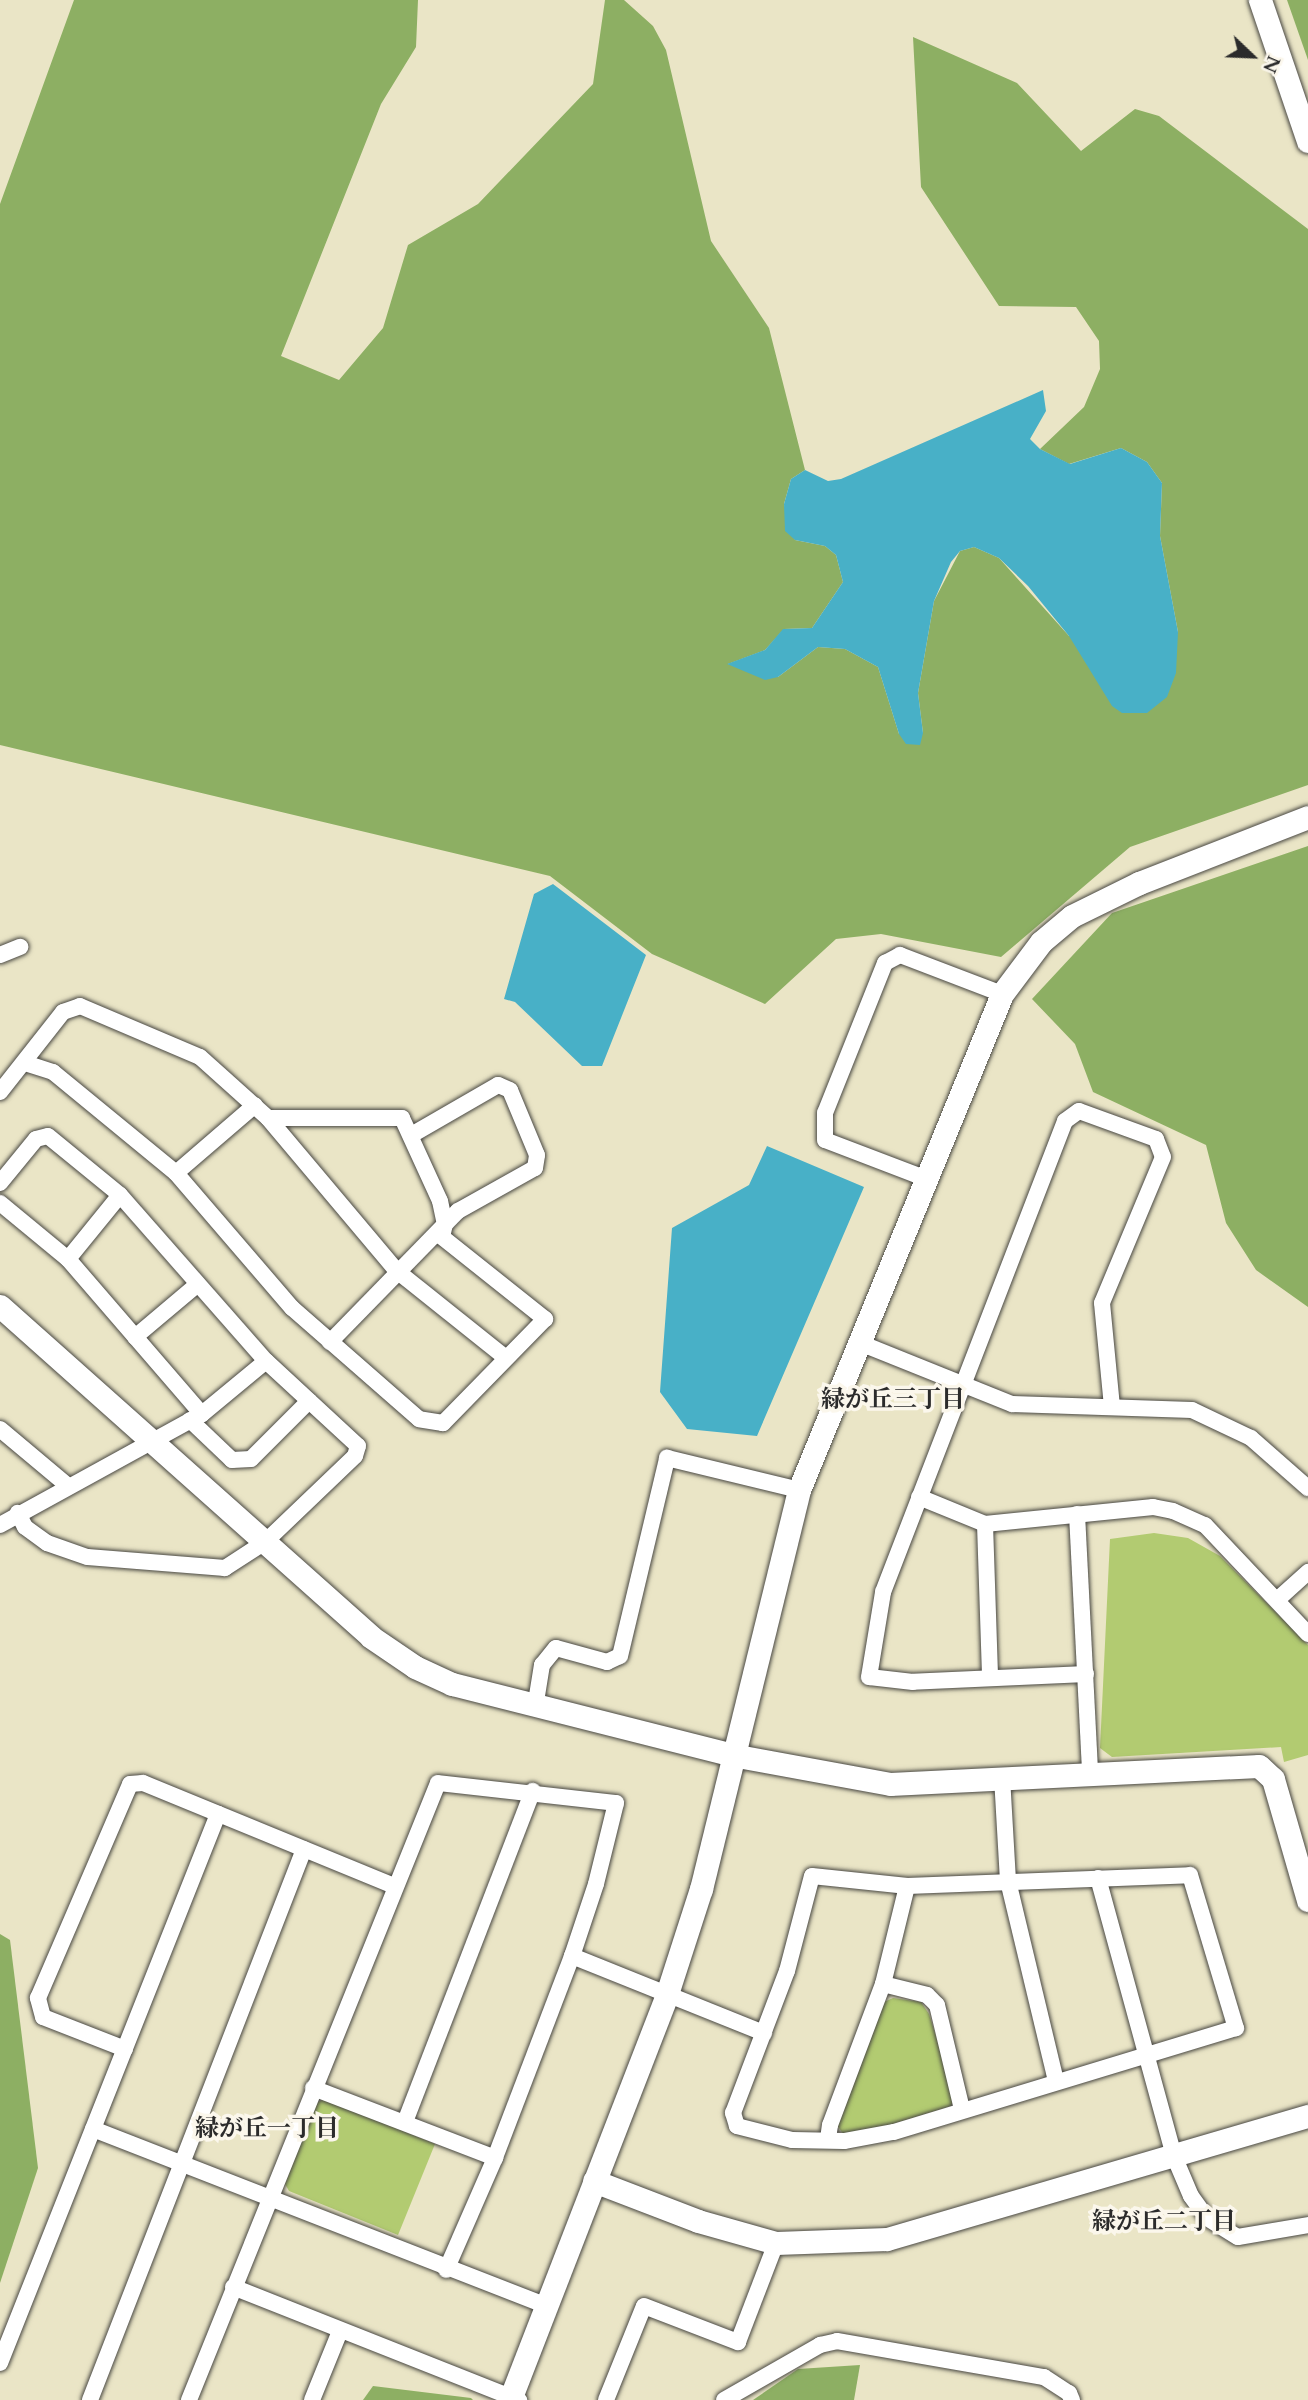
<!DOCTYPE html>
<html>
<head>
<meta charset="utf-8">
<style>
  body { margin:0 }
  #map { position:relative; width:1308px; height:2400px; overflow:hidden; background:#eae5c6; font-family:Cardo,"Noto Serif JP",serif }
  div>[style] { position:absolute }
  .green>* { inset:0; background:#b2cb71 }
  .forest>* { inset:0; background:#8daf63 }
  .water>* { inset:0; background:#48b0c7 }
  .roads { filter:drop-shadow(0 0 2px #484742) drop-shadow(0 0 2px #484742) }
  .street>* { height:16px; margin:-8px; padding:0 8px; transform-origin:8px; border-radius:8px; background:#fff }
  .secondary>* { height:23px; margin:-11.5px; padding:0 11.5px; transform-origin:11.5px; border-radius:11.5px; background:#fff }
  span { translate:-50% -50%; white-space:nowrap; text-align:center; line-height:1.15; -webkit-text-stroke:7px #fbf7ec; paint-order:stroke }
  .neighbourhood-label { font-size:24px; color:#2b2b2b; font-weight:700 }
  .north { position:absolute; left:1217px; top:21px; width:70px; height:70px; -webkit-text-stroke:5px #fbf7ec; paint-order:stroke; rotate:113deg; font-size:19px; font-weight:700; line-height:28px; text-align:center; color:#2b2b2b }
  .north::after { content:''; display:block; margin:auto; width:24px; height:32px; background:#2b2b2b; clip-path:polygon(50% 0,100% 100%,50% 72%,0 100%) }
</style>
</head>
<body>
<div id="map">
  <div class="green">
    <i style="clip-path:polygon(1154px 1533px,1188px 1538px,1220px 1556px,1308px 1645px,1308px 1755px,1284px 1762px,1281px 1747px,1112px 1757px,1100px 1748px,1110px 1539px)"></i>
    <i style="clip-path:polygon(893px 1998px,921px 2002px,929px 2014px,955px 2097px,951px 2106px,884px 2127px,843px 2134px,837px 2125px,884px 2002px)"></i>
    <i style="clip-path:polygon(325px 2099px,435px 2144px,398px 2235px,289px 2191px,285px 2184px,316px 2103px)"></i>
  </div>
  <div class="forest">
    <i style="clip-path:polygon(74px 0,418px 0,416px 47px,381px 104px,281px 356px,339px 380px,383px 328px,408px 245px,478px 204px,593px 84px,605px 0,624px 0,653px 26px,666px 50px,711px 241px,769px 328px,805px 470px,791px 479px,784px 504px,795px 540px,825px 546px,836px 555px,843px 582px,812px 628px,784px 629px,765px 650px,728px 664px,778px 677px,818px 647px,845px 649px,878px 667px,899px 734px,923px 733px,918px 693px,934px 601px,960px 551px,974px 547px,999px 558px,1069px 636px,1178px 632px,1160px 536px,1162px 483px,1147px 462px,1121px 448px,1069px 464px,1040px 449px,1084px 407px,1100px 369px,1099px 341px,1076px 307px,999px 306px,921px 187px,913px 37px,1017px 83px,1081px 151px,1135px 109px,1159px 116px,1308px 229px,1308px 785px,1130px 847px,1001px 957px,881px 934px,836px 939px,765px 1004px,652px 954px,550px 876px,0 745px,0 204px)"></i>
    <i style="clip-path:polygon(1287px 0,1308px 0,1308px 60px)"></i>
    <i style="clip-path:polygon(1308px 846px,1308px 1307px,1256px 1270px,1226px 1223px,1206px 1145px,1093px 1092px,1075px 1044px,1032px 999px,1112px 913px)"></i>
    <i style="clip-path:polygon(0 1934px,10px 1940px,38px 2168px,0 2283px)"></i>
    <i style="clip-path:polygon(860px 2365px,854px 2400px,753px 2400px,798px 2369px)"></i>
    <i style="clip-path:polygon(373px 2386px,471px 2398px,473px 2400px,363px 2400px)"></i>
  </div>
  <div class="water">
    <i style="clip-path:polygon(1043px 390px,1046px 411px,1030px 439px,1040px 449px,1070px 464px,1121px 448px,1147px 462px,1162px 483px,1160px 536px,1178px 632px,1176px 673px,1167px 697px,1147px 713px,1122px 713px,1112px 706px,1069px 636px,1028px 586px,999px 558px,974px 547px,960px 551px,951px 562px,934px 601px,918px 693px,923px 733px,920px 745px,906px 744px,899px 734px,878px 667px,845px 649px,818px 647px,778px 677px,765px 680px,727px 664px,765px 650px,783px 629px,812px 628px,843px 582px,836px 555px,825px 546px,795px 540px,785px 531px,784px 504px,791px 479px,805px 470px,828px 481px,841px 479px)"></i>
    <i style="clip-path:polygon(553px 884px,646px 955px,602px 1066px,582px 1066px,515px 1002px,504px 999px,534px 894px)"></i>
    <i style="clip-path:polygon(767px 1146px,864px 1187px,757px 1436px,687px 1429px,660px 1392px,672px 1228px,749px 1185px)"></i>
  </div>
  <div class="roads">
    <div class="street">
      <i style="left:0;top:955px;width:22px;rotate:-22deg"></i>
      <i style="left:0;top:1092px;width:102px;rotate:-51.8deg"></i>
      <i style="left:63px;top:1012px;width:18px;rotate:-19deg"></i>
      <i style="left:80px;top:1006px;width:130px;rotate:23deg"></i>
      <i style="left:200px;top:1057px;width:91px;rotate:41.9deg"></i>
      <i style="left:268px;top:1118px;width:134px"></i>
      <i style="left:402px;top:1118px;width:91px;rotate:65.4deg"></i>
      <i style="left:440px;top:1201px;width:24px;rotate:78deg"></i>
      <i style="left:445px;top:1224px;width:13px;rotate:103deg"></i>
      <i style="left:442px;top:1237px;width:132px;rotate:38.5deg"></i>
      <i style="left:545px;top:1319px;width:146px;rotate:134.4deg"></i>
      <i style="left:443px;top:1423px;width:24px;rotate:-171deg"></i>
      <i style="left:419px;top:1419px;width:169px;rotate:-138.8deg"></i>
      <i style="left:292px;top:1308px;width:178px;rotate:-130.7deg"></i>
      <i style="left:176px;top:1173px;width:159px;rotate:-140.6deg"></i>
      <i style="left:53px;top:1072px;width:29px;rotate:-162deg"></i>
      <i style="left:268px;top:1118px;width:200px;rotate:49.9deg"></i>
      <i style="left:397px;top:1271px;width:139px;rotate:38.6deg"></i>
      <i style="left:176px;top:1173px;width:104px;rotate:-40.7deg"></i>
      <i style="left:927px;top:1179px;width:109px;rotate:-159.1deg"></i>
      <i style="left:825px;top:1140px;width:27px;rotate:-90deg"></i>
      <i style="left:825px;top:1113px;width:162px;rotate:-68.2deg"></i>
      <i style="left:885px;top:963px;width:17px;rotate:-28deg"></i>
      <i style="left:900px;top:955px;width:109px;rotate:20.9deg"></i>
      <i style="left:0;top:1183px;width:57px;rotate:-50.7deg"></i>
      <i style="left:36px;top:1139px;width:12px;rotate:-14deg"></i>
      <i style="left:48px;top:1136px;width:93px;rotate:39.3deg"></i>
      <i style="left:120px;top:1195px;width:221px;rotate:48.7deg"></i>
      <i style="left:266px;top:1361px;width:125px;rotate:42.7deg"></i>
      <i style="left:358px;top:1446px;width:10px;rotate:107deg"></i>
      <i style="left:355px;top:1456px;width:124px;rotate:136.3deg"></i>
      <i style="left:265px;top:1542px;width:48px;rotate:147deg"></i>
      <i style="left:225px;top:1568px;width:138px;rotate:-175.4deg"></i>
      <i style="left:87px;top:1557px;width:42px;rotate:-160.7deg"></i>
      <i style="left:47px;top:1543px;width:27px;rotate:-144deg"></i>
      <i style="left:25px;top:1527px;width:16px;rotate:-117deg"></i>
      <i style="left:0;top:1203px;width:88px;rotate:39.5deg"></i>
      <i style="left:68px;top:1259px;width:205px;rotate:49.2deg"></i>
      <i style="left:68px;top:1259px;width:82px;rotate:-50.9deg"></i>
      <i style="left:135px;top:1337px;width:82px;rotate:-40.1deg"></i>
      <i style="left:330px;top:1342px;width:183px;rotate:-45.7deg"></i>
      <i style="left:458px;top:1211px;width:88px;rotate:-29.2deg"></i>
      <i style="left:535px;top:1168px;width:13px;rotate:-81deg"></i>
      <i style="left:537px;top:1155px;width:70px;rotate:-112.6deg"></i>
      <i style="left:510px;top:1090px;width:13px;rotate:-157deg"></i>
      <i style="left:498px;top:1085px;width:98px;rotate:150deg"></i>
      <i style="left:860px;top:1343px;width:164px;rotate:21.9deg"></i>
      <i style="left:1012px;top:1404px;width:180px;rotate:1.9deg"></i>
      <i style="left:1192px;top:1410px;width:65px;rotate:25.4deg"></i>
      <i style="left:1251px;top:1438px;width:76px;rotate:41.3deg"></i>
      <i style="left:190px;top:1420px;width:58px;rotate:43.6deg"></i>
      <i style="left:232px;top:1460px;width:19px;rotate:-3deg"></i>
      <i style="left:251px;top:1459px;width:82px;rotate:-45deg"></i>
      <i style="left:0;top:1429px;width:89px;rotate:40deg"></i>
      <i style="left:919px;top:1497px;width:71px;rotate:22.2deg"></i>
      <i style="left:985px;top:1524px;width:169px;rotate:-5.8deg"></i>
      <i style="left:1153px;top:1507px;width:20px;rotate:11deg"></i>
      <i style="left:1173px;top:1511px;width:35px;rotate:24deg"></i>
      <i style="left:1205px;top:1525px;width:150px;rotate:46.6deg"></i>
      <i style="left:1077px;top:1514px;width:258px;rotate:87.1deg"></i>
      <i style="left:985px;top:1524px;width:154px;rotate:88.1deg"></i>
      <i style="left:0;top:1525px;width:230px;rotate:-28.8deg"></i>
      <i style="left:202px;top:1414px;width:83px;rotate:-39.6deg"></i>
      <i style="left:1277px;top:1600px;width:42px;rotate:-42.1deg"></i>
      <i style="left:1086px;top:1674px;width:173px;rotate:177.4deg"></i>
      <i style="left:913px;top:1682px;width:44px;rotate:-173.5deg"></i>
      <i style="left:869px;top:1677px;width:86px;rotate:-80.6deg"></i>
      <i style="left:883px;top:1592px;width:505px;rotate:-68.87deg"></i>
      <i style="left:1065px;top:1121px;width:17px;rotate:-36deg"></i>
      <i style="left:1079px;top:1111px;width:82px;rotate:20deg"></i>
      <i style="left:1156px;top:1139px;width:19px;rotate:69deg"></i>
      <i style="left:1163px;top:1157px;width:158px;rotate:112.7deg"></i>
      <i style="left:1102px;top:1303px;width:104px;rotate:84.5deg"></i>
      <i style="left:535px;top:1708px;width:44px;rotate:-80.8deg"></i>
      <i style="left:542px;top:1665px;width:22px;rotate:-51deg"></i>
      <i style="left:556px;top:1648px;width:53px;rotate:15.4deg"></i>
      <i style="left:607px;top:1662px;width:14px;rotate:-25deg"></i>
      <i style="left:620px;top:1656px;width:204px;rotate:-76.6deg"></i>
      <i style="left:667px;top:1458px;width:136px;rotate:13.6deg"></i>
      <i style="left:1002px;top:1777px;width:104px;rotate:86.7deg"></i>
      <i style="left:1008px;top:1881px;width:206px;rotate:76.5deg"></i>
      <i style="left:1190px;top:1875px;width:160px;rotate:73.3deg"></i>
      <i style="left:1236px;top:2028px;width:358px;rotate:163.1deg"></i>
      <i style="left:893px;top:2132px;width:50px;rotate:169.6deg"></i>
      <i style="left:844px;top:2141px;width:52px;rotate:-178.9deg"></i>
      <i style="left:792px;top:2140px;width:57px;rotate:-165.7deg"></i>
      <i style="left:737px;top:2126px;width:14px;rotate:-107deg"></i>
      <i style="left:733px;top:2113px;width:152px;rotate:-69.2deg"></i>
      <i style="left:787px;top:1971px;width:98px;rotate:-75.3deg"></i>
      <i style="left:812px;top:1876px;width:96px;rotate:6deg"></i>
      <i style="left:907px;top:1886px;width:283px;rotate:-2.2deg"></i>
      <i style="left:1098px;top:1878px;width:288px;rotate:74.7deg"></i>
      <i style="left:1174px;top:2156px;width:43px;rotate:67deg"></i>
      <i style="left:1191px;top:2196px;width:27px;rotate:54deg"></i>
      <i style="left:1207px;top:2218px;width:36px;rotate:32deg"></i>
      <i style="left:1238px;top:2237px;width:71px;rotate:-9.7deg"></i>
      <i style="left:572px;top:1956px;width:207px;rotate:21.9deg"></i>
      <i style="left:883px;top:1984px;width:45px;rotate:14deg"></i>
      <i style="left:927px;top:1995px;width:14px;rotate:45deg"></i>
      <i style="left:937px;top:2005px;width:107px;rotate:76.5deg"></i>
      <i style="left:125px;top:2049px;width:88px;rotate:-158.7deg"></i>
      <i style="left:43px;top:2017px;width:20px;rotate:-105deg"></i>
      <i style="left:38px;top:1998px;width:233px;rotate:-66.7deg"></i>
      <i style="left:130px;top:1784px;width:13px;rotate:-4deg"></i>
      <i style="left:143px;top:1783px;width:271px;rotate:22.3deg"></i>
      <i style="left:313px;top:2088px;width:195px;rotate:21deg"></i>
      <i style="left:405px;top:2122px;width:355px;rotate:-68.9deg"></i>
      <i style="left:93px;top:2129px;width:486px;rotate:21.3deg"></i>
      <i style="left:828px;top:2139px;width:14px;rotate:-82deg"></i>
      <i style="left:830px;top:2125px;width:151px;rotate:-69.4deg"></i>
      <i style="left:883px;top:1984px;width:101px;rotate:-76.2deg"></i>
      <i style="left:233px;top:2287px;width:308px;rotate:21.6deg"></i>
      <i style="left:0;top:2363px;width:591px;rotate:-68.34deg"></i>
      <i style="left:90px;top:2400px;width:591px;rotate:-68.77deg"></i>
      <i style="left:189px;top:2400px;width:665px;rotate:-68.02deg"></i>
      <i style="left:438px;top:1783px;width:179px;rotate:6.4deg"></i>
      <i style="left:616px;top:1803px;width:83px;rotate:103.9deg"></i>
      <i style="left:596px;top:1884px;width:76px;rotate:108.4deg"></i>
      <i style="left:572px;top:1956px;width:216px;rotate:110.9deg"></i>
      <i style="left:495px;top:2158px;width:122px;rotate:113.6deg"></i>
      <i style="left:312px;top:2400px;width:74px;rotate:-67.9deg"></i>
      <i style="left:606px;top:2400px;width:101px;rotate:-68deg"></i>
      <i style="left:644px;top:2306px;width:101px;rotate:21deg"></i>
      <i style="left:738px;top:2342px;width:106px;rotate:-69deg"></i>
      <i style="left:724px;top:2400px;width:111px;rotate:-29.8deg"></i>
      <i style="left:820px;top:2345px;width:17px;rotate:-13deg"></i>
      <i style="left:837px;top:2341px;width:210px;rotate:9.9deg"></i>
      <i style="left:1044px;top:2377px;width:30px;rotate:33deg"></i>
      <i style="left:1069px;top:2393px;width:8px;rotate:67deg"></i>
    </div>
    <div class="secondary">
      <i style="left:1260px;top:0;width:149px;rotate:71.2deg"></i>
      <i style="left:0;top:1306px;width:497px;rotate:41.7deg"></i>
      <i style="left:371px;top:1637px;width:53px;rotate:34.3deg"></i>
      <i style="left:415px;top:1667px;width:41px;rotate:24.7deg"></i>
      <i style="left:452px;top:1684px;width:289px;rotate:14.2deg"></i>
      <i style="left:732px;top:1755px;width:161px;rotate:10.4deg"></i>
      <i style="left:890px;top:1784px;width:369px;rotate:-2.8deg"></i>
      <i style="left:1259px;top:1766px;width:19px;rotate:43deg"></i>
      <i style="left:1273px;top:1779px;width:126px;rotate:73.9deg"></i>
      <i style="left:594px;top:2181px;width:111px;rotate:21deg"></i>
      <i style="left:698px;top:2221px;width:81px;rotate:15.8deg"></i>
      <i style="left:776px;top:2243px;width:111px;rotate:-2.1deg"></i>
      <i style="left:887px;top:2239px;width:439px;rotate:-16.3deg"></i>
      <i style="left:511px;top:2397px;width:432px;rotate:-68.8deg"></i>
      <i style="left:667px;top:1994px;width:110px;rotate:-72.1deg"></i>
      <i style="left:701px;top:1889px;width:411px;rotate:-76.2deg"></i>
      <i style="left:799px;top:1490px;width:536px;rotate:-67.74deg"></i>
      <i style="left:1002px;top:994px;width:65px;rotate:-53.1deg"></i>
      <i style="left:1041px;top:942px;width:40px;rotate:-40deg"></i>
      <i style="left:1072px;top:916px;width:75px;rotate:-26.2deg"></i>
      <i style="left:1139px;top:883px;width:181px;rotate:-21.3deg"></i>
    </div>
  </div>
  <div class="neighbourhood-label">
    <span style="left:893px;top:1400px">緑が丘三丁目</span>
    <span style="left:267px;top:2129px">緑が丘一丁目</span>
    <span style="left:1164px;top:2222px">緑が丘二丁目</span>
  </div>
  <div class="north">N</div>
</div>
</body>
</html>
